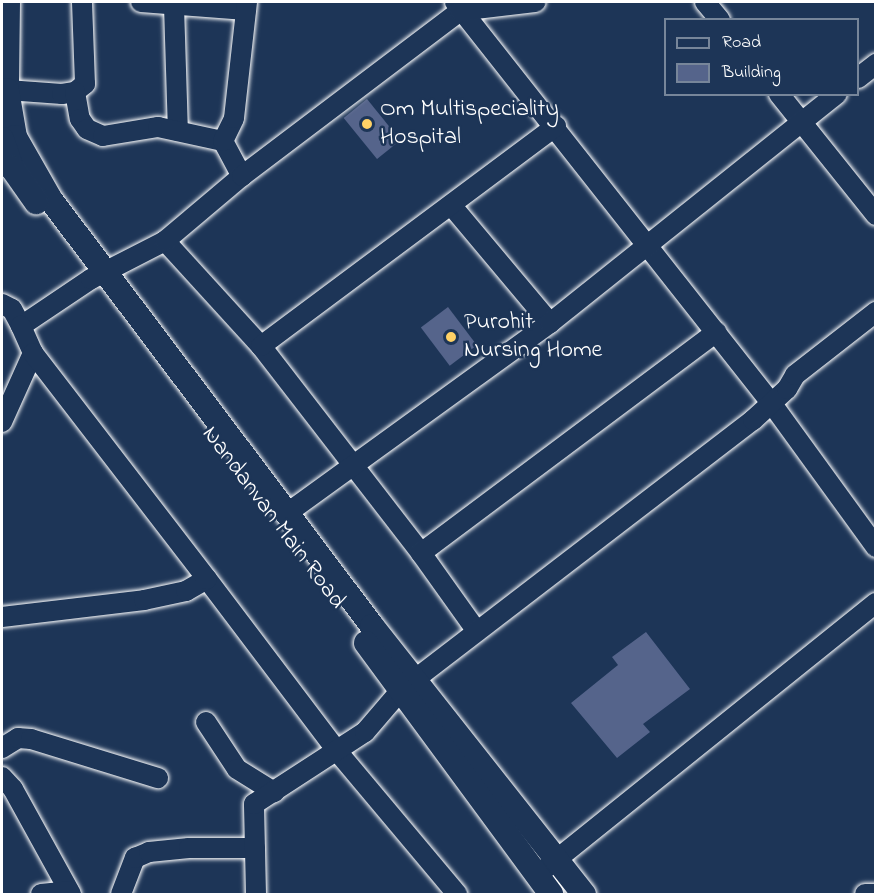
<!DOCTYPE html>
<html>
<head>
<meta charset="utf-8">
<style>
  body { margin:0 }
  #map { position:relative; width:877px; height:896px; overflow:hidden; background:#1d3557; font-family:"Indie Flower",sans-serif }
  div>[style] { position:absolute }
  .building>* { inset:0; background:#55648b; transform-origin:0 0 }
  .roads { filter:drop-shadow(0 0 2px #fff) drop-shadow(0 0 2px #fff) }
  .minor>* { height:20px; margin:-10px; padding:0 10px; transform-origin:10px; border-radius:10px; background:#1d3557 }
  .major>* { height:24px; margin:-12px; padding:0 12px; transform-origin:12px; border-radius:12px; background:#1d3557 }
  .dots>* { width:16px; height:16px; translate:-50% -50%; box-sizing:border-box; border:3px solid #1d3557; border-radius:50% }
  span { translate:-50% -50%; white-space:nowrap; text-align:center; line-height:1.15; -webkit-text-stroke:5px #1d3557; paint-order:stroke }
  .poi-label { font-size:24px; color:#fff }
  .left { translate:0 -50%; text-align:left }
  .street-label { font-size:24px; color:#fff }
  .frame { position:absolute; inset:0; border:3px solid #fff; pointer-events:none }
  .legend { position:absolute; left:664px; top:18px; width:195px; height:78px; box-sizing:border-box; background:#1d3557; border:2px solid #77869a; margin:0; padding:8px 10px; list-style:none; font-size:18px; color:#fff }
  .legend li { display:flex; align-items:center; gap:12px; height:30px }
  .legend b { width:30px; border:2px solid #77869a }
</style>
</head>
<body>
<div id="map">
  <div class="building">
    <i style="left:367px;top:99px;width:53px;height:30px;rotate:51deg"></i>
    <i style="left:448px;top:307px;width:48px;height:34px;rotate:53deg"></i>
    <i style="clip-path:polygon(646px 632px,690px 689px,643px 724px,650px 732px,617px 758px,571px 703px,618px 665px,612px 657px)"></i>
  </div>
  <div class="roads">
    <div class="minor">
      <i style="left:141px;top:2px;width:105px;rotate:4.4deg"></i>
      <i style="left:455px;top:2px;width:512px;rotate:51.74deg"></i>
      <i style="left:772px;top:404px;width:177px;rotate:54deg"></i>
      <i style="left:705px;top:2px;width:23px;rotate:50deg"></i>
      <i style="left:174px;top:6px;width:125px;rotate:88.2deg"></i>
      <i style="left:858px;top:78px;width:23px;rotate:-38deg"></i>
      <i style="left:7px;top:90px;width:55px;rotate:4.2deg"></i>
      <i style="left:62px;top:94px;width:13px;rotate:-9deg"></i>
      <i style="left:75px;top:92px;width:13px;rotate:-39deg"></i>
      <i style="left:85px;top:84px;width:82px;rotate:-92.1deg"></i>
      <i style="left:75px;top:92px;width:27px;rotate:80deg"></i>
      <i style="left:80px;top:119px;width:12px;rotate:55deg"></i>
      <i style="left:87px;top:129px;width:17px;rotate:24deg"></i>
      <i style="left:103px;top:136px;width:56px;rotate:-9.3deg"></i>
      <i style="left:158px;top:127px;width:66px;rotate:12.2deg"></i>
      <i style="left:223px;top:141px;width:40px;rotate:62deg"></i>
      <i style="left:779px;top:94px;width:155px;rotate:51.3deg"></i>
      <i style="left:223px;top:141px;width:25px;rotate:-64deg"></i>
      <i style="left:234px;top:118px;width:117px;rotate:-83.6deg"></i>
      <i style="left:451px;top:205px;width:154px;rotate:50deg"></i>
      <i style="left:165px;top:241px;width:142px;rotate:47.6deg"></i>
      <i style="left:261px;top:346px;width:262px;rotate:52.3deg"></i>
      <i style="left:421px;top:553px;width:95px;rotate:54.5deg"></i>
      <i style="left:2px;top:304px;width:11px;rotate:27deg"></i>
      <i style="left:12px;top:309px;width:19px;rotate:62deg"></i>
      <i style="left:21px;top:326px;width:84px;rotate:-33.9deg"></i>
      <i style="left:91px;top:279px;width:83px;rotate:-27.2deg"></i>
      <i style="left:165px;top:241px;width:101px;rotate:-40.2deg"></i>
      <i style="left:242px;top:176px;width:273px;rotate:-37.1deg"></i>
      <i style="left:460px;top:11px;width:76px;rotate:-6.8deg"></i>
      <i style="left:261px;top:346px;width:368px;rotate:-36.7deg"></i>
      <i style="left:2px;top:422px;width:76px;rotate:-65.8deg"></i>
      <i style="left:33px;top:353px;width:30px;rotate:-114deg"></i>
      <i style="left:286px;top:514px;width:326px;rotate:-35.9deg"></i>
      <i style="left:550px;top:323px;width:367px;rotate:-38.6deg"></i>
      <i style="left:421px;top:553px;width:369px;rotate:-36.8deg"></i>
      <i style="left:207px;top:579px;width:216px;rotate:52.9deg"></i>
      <i style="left:337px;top:751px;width:187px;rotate:50deg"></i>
      <i style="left:2px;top:617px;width:143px;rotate:-6.8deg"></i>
      <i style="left:144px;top:600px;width:43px;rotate:-12.1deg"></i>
      <i style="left:186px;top:591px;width:24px;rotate:-30deg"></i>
      <i style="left:207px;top:579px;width:285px;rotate:-127.6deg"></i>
      <i style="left:206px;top:722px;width:56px;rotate:56.6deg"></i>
      <i style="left:237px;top:769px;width:44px;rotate:31.9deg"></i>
      <i style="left:2px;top:748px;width:19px;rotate:-32deg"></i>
      <i style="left:18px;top:738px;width:13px;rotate:4deg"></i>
      <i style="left:31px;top:739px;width:133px;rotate:17.1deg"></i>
      <i style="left:2px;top:777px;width:16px;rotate:47deg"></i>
      <i style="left:13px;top:789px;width:120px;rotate:61.1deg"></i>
      <i style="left:546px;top:868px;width:423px;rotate:-38.8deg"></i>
      <i style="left:41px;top:894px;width:28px;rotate:-6deg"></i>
      <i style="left:121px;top:894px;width:39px;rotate:-69deg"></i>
      <i style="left:135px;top:858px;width:15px;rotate:-23deg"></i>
      <i style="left:149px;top:852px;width:40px;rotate:-5.7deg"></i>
      <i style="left:189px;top:848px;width:66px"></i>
      <i style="left:256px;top:894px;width:90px;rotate:-91.3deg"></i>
      <i style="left:254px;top:804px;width:132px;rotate:-33deg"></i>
      <i style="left:365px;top:732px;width:55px;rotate:-49.4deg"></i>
      <i style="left:401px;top:690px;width:444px;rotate:-37.5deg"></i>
      <i style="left:753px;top:420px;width:46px;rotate:-42.4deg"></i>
      <i style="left:787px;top:389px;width:16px;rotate:-60deg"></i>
      <i style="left:795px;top:375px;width:103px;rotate:-37.9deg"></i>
      <i style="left:865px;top:894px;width:11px"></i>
    </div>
    <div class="major">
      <i style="left:8px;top:2px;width:88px;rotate:90.7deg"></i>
      <i style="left:7px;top:90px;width:48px;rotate:80.3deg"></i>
      <i style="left:15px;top:137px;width:73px;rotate:60.3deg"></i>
      <i style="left:51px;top:200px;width:533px;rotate:53deg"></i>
      <i style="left:372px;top:626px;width:342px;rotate:51.7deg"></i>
      <i style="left:2px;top:139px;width:31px;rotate:71deg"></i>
      <i style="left:12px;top:168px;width:42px;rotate:54.8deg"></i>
      <i style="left:366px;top:643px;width:312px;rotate:53.6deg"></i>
    </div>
  </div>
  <div class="dots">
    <i style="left:367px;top:124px;background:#ffd166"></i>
    <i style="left:451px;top:337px;background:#ffd166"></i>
  </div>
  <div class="poi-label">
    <span class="left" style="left:380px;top:124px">Om Multispeciality<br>Hospital</span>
    <span class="left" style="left:464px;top:337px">Purohit<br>Nursing Home</span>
  </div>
  <div class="street-label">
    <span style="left:273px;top:518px;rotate:53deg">Nandanvan Main Road</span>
  </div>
  <div class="frame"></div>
  <ul class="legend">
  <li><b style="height:8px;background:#1d3557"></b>Road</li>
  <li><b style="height:16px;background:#55648b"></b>Building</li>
  </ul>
</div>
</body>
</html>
